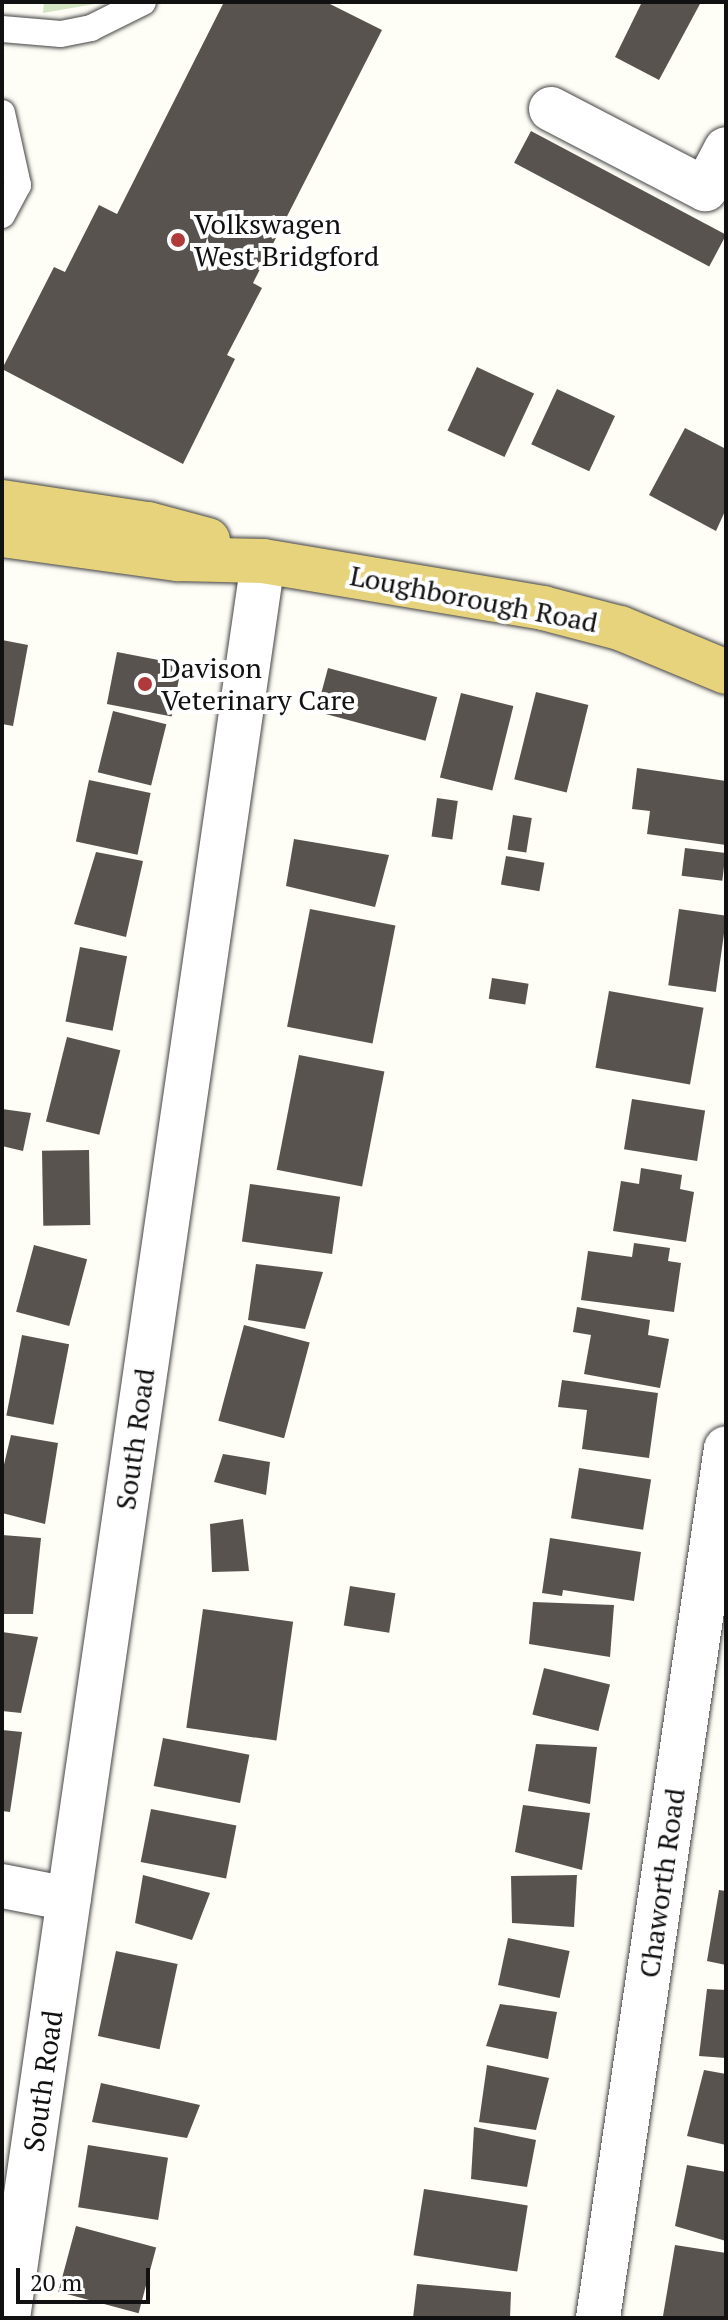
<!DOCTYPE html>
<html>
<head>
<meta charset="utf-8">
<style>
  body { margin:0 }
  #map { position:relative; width:728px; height:2320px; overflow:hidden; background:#fefdf6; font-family:"PT Serif",serif }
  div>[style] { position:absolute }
  .green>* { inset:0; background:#d3e5c2 }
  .building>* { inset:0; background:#58534e; transform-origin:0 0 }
  .roads { filter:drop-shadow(0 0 2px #444) drop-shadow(0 0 2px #444) }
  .lane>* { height:26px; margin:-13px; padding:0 13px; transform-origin:13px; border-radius:13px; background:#fff }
  .street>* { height:44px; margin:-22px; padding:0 22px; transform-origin:22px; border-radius:22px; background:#fff }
  .primary>* { height:44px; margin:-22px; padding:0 22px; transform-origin:22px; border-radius:22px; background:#e7d37c }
  .dots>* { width:22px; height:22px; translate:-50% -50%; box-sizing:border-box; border:4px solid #fff; border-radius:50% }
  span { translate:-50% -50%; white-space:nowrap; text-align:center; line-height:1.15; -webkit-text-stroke:8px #fff; paint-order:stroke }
  .poi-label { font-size:28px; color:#111 }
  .left { translate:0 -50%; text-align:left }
  .street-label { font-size:28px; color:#111 }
  .frame { position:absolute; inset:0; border:4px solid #111; pointer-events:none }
  .scale { position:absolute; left:16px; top:2268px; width:134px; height:36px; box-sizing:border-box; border:4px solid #111; border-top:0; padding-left:10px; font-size:24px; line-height:28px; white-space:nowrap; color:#111; -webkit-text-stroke:6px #fff; paint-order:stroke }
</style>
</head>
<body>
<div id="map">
  <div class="green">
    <i style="clip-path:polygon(44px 2px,106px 2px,43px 13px)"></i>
  </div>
  <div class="building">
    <i style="clip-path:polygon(224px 2px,326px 2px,382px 30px,253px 283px,262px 288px,227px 355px,235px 359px,183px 464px,2px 369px,54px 267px,65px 272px,99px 205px,117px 214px)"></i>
    <i style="clip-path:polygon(642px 2px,701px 2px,659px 80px,615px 57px)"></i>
    <i style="left:531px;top:131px;width:221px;height:36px;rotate:28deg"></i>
    <i style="left:477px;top:367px;width:63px;height:70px;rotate:25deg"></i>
    <i style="left:557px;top:389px;width:64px;height:61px;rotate:25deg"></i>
    <i style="clip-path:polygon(685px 428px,726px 449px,726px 509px,716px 531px,649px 495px)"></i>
    <i style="clip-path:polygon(2px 640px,28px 645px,13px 726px,2px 724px)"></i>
    <i style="left:117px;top:652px;width:66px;height:53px;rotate:11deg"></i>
    <i style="left:328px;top:668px;width:113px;height:45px;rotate:15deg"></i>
    <i style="left:536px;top:692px;width:54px;height:90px;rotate:14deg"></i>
    <i style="left:461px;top:693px;width:54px;height:87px;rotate:14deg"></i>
    <i style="left:113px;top:711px;width:55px;height:63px;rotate:14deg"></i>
    <i style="clip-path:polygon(637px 768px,726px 781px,726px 845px,647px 834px,650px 811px,632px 809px)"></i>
    <i style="left:89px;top:780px;width:63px;height:63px;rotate:12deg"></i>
    <i style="left:437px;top:798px;width:21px;height:39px;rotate:8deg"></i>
    <i style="left:513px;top:815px;width:19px;height:35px;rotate:9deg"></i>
    <i style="clip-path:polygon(294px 839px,389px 855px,375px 907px,286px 886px)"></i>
    <i style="left:685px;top:848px;width:41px;height:28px;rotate:7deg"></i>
    <i style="clip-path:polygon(96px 852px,143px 861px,126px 937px,74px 924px)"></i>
    <i style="left:506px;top:856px;width:39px;height:29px;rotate:10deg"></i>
    <i style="left:310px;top:909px;width:87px;height:120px;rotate:11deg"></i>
    <i style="left:679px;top:909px;width:48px;height:77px;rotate:8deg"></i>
    <i style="left:80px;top:947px;width:48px;height:76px;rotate:11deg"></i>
    <i style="left:492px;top:978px;width:37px;height:21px;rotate:9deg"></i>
    <i style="left:609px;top:991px;width:96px;height:78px;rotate:10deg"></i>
    <i style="left:67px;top:1037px;width:55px;height:87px;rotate:14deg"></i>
    <i style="left:299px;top:1055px;width:87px;height:117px;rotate:11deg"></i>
    <i style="left:632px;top:1099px;width:74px;height:51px;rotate:9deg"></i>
    <i style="clip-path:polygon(2px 1109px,31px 1113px,23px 1151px,2px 1146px)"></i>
    <i style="left:89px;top:1150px;width:75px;height:47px;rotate:89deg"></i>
    <i style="clip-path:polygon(641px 1168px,682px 1175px,680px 1189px,694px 1192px,686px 1242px,613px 1231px,621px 1181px,639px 1184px)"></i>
    <i style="left:250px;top:1184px;width:91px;height:58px;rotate:8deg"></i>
    <i style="clip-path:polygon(634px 1243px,670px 1248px,668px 1261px,681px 1263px,674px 1312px,581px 1300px,588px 1251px,632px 1257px)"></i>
    <i style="left:34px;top:1245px;width:55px;height:69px;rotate:15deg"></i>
    <i style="clip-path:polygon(256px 1264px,323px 1272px,305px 1329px,248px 1320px)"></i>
    <i style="clip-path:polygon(577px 1307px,650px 1320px,648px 1335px,669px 1339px,660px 1388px,584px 1374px,591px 1335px,573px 1332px)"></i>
    <i style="left:244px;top:1325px;width:68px;height:99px;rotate:15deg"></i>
    <i style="left:22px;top:1335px;width:48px;height:82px;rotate:11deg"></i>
    <i style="clip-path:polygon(562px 1380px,658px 1393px,649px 1458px,582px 1449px,587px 1410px,558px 1407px)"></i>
    <i style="clip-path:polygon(11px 1435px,58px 1443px,45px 1524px,2px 1513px,2px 1473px)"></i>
    <i style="clip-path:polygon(223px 1454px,270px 1462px,266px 1495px,214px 1482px)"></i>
    <i style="left:579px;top:1468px;width:73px;height:51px;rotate:9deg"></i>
    <i style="clip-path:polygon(243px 1519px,249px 1571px,212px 1572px,210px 1524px)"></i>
    <i style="clip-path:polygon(2px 1535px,41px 1538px,33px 1614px,2px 1614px)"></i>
    <i style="clip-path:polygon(550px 1538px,641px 1552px,634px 1601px,563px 1590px,562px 1596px,542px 1593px)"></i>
    <i style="left:350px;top:1586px;width:46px;height:40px;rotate:9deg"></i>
    <i style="clip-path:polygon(533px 1602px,614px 1605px,610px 1657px,529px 1644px)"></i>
    <i style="left:203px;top:1609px;width:91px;height:120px;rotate:8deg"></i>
    <i style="clip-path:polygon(2px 1632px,38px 1637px,21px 1713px,2px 1711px)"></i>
    <i style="left:544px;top:1668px;width:68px;height:48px;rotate:14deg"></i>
    <i style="clip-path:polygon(2px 1730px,22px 1732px,10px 1812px,2px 1811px)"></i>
    <i style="left:163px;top:1738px;width:88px;height:49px;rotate:11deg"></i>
    <i style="clip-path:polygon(536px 1744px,597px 1747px,590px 1804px,528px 1791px)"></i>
    <i style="clip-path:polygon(523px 1805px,590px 1813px,582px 1870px,515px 1852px)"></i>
    <i style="left:151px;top:1809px;width:87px;height:54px;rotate:11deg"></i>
    <i style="clip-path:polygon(143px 1875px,210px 1893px,192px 1940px,135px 1923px)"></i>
    <i style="clip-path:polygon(577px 1875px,574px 1927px,512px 1923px,511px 1876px)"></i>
    <i style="clip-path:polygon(719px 1890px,726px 1891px,726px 1965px,707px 1961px)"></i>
    <i style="left:508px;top:1938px;width:63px;height:48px;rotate:12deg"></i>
    <i style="left:116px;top:1951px;width:63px;height:87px;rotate:12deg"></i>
    <i style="clip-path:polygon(707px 1989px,726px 1990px,726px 2058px,699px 2056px)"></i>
    <i style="clip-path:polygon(500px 2004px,557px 2012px,548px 2059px,486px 2046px)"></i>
    <i style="clip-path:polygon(487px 2065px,549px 2078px,536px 2130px,479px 2122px)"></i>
    <i style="clip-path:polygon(704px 2070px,726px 2074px,726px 2145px,687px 2136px)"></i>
    <i style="clip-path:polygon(101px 2083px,200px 2105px,187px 2138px,92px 2122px)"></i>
    <i style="clip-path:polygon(474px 2127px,536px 2140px,527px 2187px,471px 2179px)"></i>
    <i style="left:88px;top:2145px;width:81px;height:63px;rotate:9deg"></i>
    <i style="clip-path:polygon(687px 2165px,726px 2172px,726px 2241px,675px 2226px)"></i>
    <i style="left:424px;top:2189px;width:105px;height:67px;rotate:9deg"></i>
    <i style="left:76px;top:2226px;width:83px;height:68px;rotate:15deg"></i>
    <i style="clip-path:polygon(675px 2245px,726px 2253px,726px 2318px,663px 2316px)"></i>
    <i style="clip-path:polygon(417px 2284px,511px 2292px,510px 2318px,413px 2318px)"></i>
  </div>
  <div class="roads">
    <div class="lane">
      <i style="left:2px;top:29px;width:59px;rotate:4.8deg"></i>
      <i style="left:61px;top:34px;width:31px;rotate:-11deg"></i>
      <i style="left:91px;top:28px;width:58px;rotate:-26.6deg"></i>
      <i style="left:2px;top:113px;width:74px;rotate:77.5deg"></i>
      <i style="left:18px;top:185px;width:34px;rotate:118deg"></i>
    </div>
    <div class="street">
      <i style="left:551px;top:109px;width:174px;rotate:27.5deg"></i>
      <i style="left:705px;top:189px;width:45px;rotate:-62.3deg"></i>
      <i style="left:2px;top:1886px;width:68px;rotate:11deg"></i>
      <i style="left:8px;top:2318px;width:1775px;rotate:-81.74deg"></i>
      <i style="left:598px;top:2318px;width:879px;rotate:-81.63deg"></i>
    </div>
    <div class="primary">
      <i style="left:2px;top:502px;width:148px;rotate:8.6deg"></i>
      <i style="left:148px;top:524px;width:62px;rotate:14.9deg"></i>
      <i style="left:2px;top:535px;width:178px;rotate:7.8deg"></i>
      <i style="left:178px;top:559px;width:85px;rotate:1.3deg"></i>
      <i style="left:263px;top:561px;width:284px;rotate:9.5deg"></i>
      <i style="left:543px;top:608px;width:80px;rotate:14.6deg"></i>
      <i style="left:620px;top:628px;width:115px;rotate:22.5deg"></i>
    </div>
  </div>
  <div class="dots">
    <i style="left:178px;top:240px;background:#b03a3a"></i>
    <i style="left:145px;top:684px;background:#b03a3a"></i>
  </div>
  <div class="poi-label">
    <span class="left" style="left:194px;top:240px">Volkswagen<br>West Bridgford</span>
    <span class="left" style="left:161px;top:684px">Davison<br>Veterinary Care</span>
  </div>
  <div class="street-label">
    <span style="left:474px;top:599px;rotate:11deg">Loughborough Road</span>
    <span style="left:135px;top:1439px;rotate:-82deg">South Road</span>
    <span style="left:662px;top:1883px;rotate:-82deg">Chaworth Road</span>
    <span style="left:43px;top:2081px;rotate:-82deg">South Road</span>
  </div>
  <div class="frame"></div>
  <div class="scale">20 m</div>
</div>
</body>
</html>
